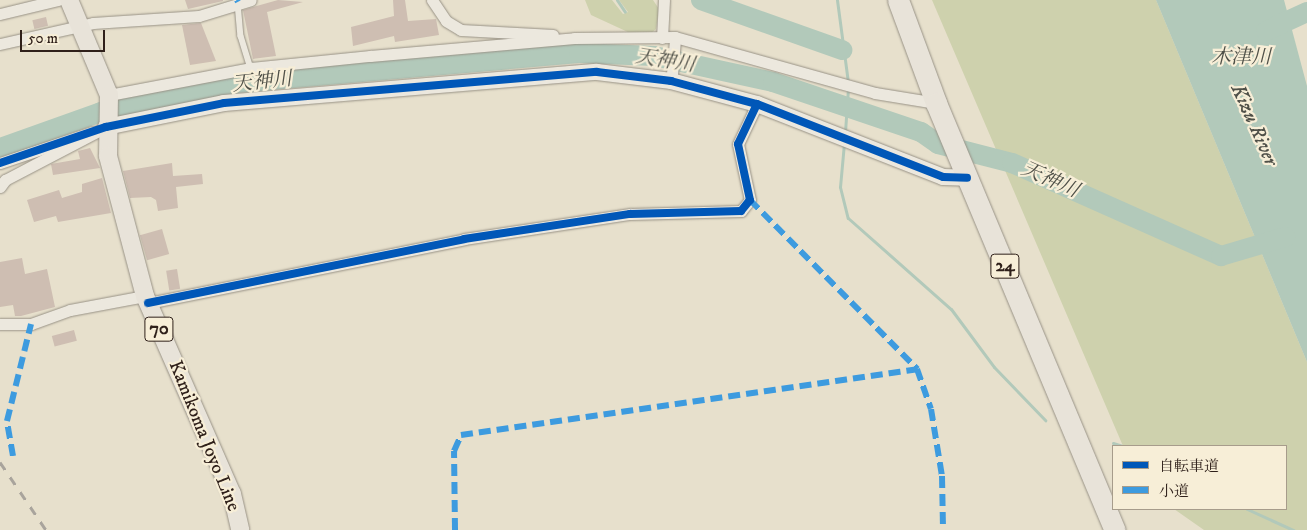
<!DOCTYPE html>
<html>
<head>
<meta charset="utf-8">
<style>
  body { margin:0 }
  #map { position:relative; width:1307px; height:530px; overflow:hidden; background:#e7e0cc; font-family:"IM FELL DW Pica","Noto Serif JP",serif }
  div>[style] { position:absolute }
  .green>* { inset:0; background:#ced1ad }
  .water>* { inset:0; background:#b2c9ba }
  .stream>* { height:3px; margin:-1.5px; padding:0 1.5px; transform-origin:1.5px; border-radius:1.5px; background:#b2c9ba }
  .river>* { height:20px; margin:-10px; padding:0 10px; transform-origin:10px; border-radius:10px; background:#b2c9ba }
  .building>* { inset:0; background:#cebeb2; transform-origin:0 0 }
  .roads { filter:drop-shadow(0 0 1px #989286) drop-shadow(0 0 1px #989286) }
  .lane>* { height:5.5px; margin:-2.75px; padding:0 2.75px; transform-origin:2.75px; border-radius:2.75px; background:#ece8de }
  .street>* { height:11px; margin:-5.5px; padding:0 5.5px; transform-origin:5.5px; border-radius:5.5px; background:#ece8de }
  .secondary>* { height:16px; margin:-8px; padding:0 8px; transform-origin:8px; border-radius:8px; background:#ece8de }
  .primary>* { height:18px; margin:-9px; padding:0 9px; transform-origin:9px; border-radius:9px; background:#e8e3d9 }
  .highway>* { height:21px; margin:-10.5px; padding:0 10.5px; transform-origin:10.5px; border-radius:10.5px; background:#e8e3d9 }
  .rail>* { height:3px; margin-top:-1.5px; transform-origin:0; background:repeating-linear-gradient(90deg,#a9a49c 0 9px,transparent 0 18px) }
  .quiet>* { height:6px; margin-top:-3px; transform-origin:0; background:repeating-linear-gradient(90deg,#3d9bdf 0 12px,transparent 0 18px) }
  .cycleway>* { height:8px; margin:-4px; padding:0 4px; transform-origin:4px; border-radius:4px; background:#0057b8 }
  span { translate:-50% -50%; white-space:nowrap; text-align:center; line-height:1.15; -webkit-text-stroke:4.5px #f7eed7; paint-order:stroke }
  .shield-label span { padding:1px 4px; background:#f7eed7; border:1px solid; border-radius:4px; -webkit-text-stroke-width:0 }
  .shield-label { font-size:18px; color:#2f201a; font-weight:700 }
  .street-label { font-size:19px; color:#2f201a }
  .water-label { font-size:20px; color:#4f5048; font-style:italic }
  .legend { position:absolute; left:1112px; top:445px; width:175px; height:65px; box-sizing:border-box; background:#f7eed7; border:1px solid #a79c8b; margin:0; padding:6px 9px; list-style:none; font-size:15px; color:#2f201a }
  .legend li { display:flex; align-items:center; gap:10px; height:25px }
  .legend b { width:25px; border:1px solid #a79c8b }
  .scale { position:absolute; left:20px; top:30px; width:85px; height:22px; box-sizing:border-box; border:2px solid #2f201a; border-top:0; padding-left:6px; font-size:15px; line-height:18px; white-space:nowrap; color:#2f201a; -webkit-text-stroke:4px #f7eed7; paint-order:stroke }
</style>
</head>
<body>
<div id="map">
  <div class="green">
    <i style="clip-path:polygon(585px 0,612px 0,623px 14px,628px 12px,619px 0,653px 0,659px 9px,656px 29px,650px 34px,630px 33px,591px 15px)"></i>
    <i style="clip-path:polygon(932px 0,1156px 0,1307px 362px,1307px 530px,1204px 530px,1174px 509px,1286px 509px,1286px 446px,1123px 446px)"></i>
  </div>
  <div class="water">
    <i style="clip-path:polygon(1156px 0,1284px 0,1307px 86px,1307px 362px)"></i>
  </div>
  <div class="stream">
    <i style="left:617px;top:0;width:14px;rotate:56deg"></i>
    <i style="left:837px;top:0;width:83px;rotate:82.4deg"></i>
    <i style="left:649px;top:52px;width:6px;rotate:39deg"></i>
    <i style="left:845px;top:132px;width:44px;rotate:-86.1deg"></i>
    <i style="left:844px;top:143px;width:44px;rotate:95.2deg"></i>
    <i style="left:840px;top:187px;width:32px;rotate:76deg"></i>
    <i style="left:848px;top:218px;width:137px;rotate:41.5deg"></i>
    <i style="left:951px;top:309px;width:72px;rotate:53.4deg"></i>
    <i style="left:994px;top:367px;width:74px;rotate:46.1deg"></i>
    <i style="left:1113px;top:443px;width:9px;rotate:18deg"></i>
    <i style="left:1247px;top:509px;width:51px;rotate:24.5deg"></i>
  </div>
  <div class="river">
    <i style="left:701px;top:0;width:150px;rotate:19.5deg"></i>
    <i style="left:1266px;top:31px;width:45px;rotate:-24.9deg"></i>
    <i style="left:0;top:148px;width:107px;rotate:-19.6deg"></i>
    <i style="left:101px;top:112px;width:139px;rotate:-12deg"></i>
    <i style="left:237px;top:83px;width:343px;rotate:-5deg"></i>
    <i style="left:579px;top:53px;width:75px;rotate:2.3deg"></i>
    <i style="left:654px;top:56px;width:122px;rotate:12.3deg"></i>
    <i style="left:773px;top:82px;width:156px;rotate:18.7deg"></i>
    <i style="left:921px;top:132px;width:21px;rotate:35deg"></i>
    <i style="left:938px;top:144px;width:76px;rotate:14.4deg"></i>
    <i style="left:1012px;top:163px;width:229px;rotate:24deg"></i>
    <i style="left:1221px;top:256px;width:67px;rotate:-16.5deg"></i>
  </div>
  <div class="building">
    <i style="clip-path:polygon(185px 0,223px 0,223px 1px,188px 9px)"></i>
    <i style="clip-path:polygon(278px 0,303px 2px,267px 12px,276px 56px,253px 59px,243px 10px)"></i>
    <i style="clip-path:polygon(393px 0,405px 0,408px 21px,436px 19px,439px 35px,395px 42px,394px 36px,353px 46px,351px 27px,394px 16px)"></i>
    <i style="left:46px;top:17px;width:9px;height:14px;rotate:77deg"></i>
    <i style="clip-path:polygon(201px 23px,216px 61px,190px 65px,182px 25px)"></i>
    <i style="clip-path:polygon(90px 148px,100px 168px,53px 175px,51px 164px,80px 159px,78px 151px)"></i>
    <i style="clip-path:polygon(172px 163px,173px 176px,202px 174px,203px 184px,176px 187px,178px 208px,158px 211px,156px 200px,151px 197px,130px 198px,123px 171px)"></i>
    <i style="clip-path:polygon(102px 178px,111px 213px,58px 222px,56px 216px,34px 222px,27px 200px,59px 190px,62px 198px,82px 192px,82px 184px)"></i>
    <i style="left:162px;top:229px;width:26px;height:23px;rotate:74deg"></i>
    <i style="clip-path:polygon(22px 258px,25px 274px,47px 269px,55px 307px,21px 316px,15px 316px,13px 305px,0 307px,0 262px)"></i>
    <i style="left:177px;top:269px;width:20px;height:11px;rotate:81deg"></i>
    <i style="left:74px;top:330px;width:11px;height:23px;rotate:75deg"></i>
  </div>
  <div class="roads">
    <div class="lane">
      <i style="left:238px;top:3px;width:33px;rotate:85deg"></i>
      <i style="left:241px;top:36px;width:34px;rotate:73deg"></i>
    </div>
    <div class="street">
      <i style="left:432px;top:0;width:25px;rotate:56deg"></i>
      <i style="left:446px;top:21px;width:17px;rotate:31deg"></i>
      <i style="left:461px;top:30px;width:92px;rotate:3.1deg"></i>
      <i style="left:0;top:14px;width:60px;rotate:-13.6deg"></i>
      <i style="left:662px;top:38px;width:38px;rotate:-87deg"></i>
      <i style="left:0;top:44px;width:95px;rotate:-12.7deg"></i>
      <i style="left:93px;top:23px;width:106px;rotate:-3.8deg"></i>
      <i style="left:199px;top:16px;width:54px;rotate:-17.1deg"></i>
      <i style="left:672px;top:74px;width:37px;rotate:-85deg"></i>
      <i style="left:109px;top:95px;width:145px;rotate:-10.8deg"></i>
      <i style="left:251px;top:68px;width:120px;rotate:-5.8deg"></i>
      <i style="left:370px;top:56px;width:205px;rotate:-5deg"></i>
      <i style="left:574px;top:38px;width:101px;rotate:-0.6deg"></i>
      <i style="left:675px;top:37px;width:208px;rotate:15.6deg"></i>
      <i style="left:875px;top:93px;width:62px;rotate:9.3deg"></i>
      <i style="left:0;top:163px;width:97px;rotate:-18.6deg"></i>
      <i style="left:0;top:187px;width:9px;rotate:-54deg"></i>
      <i style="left:5px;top:180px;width:114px;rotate:-27.7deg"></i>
      <i style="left:148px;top:303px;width:322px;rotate:-11.4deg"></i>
      <i style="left:464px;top:239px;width:168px;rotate:-8.6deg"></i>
      <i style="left:630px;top:214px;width:111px;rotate:-1.5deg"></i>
      <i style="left:741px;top:211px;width:14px;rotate:-51deg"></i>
      <i style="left:750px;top:200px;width:57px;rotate:-102.1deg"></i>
      <i style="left:738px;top:144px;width:44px;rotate:-64.6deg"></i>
      <i style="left:0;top:324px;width:31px"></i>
      <i style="left:31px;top:324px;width:41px;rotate:-19.7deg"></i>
      <i style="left:70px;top:310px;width:76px;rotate:-10.6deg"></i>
    </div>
    <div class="secondary">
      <i style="left:106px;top:127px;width:120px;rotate:-11.5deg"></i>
      <i style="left:224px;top:103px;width:374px;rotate:-4.8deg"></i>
      <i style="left:597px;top:72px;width:75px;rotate:6.9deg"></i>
      <i style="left:671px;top:81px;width:89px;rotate:15deg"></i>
      <i style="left:757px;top:104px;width:200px;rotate:21.4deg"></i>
      <i style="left:943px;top:177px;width:24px;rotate:2deg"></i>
    </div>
    <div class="primary">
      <i style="left:69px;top:0;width:103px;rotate:67.2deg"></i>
      <i style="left:109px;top:95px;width:61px;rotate:90.9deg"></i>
      <i style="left:108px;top:156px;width:145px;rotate:75.2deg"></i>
      <i style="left:145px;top:296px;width:216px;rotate:66.3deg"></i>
      <i style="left:232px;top:494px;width:37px;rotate:77deg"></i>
    </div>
    <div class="highway">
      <i style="left:898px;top:0;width:110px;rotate:69.7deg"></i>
      <i style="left:936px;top:103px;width:463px;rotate:67.3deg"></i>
    </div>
  </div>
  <div class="rail">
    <i style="left:0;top:462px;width:82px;rotate:55.9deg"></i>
  </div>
  <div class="quiet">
    <i style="left:237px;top:0;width:2px;rotate:63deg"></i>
    <i style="left:750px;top:200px;width:238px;rotate:45.3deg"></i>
    <i style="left:917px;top:369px;width:42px;rotate:70.7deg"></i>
    <i style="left:931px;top:409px;width:68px;rotate:80.7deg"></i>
    <i style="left:942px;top:476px;width:54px;rotate:88.9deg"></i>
    <i style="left:13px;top:456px;width:36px;rotate:-100deg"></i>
    <i style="left:7px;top:421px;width:100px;rotate:-76.1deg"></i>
    <i style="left:455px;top:530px;width:79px;rotate:-90.7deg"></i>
    <i style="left:454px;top:451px;width:17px;rotate:-66deg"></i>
    <i style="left:461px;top:435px;width:461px;rotate:-8.2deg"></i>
  </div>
  <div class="cycleway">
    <i style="left:0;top:163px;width:112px;rotate:-18.8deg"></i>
    <i style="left:106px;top:127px;width:120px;rotate:-11.5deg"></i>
    <i style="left:224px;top:103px;width:374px;rotate:-4.8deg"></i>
    <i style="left:597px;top:72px;width:75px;rotate:6.9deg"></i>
    <i style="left:671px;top:81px;width:89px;rotate:15deg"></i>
    <i style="left:757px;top:104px;width:200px;rotate:21.4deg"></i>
    <i style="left:943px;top:177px;width:24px;rotate:2deg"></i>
    <i style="left:148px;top:303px;width:322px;rotate:-11.4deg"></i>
    <i style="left:464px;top:239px;width:168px;rotate:-8.6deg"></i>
    <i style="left:630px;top:214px;width:111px;rotate:-1.5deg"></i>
    <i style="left:741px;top:211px;width:14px;rotate:-51deg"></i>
    <i style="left:750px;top:200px;width:57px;rotate:-102.1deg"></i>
    <i style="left:738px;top:144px;width:44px;rotate:-64.6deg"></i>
  </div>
  <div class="shield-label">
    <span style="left:1005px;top:266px">24</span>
    <span style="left:159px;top:329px">70</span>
  </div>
  <div class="street-label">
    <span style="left:204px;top:436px;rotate:68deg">Kamikoma Joyo Line</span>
  </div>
  <div class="water-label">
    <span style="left:1241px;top:57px">木津川</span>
    <span style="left:665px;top:61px;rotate:9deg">天神川</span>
    <span style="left:262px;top:82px;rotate:-6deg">天神川</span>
    <span style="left:1254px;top:125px;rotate:66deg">Kizu River</span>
    <span style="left:1050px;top:180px;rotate:24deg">天神川</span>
  </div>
  <ul class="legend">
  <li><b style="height:6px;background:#0057b8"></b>自転車道</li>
  <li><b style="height:6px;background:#3d9bdf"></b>小道</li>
  </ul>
  <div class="scale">50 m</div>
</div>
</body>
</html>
